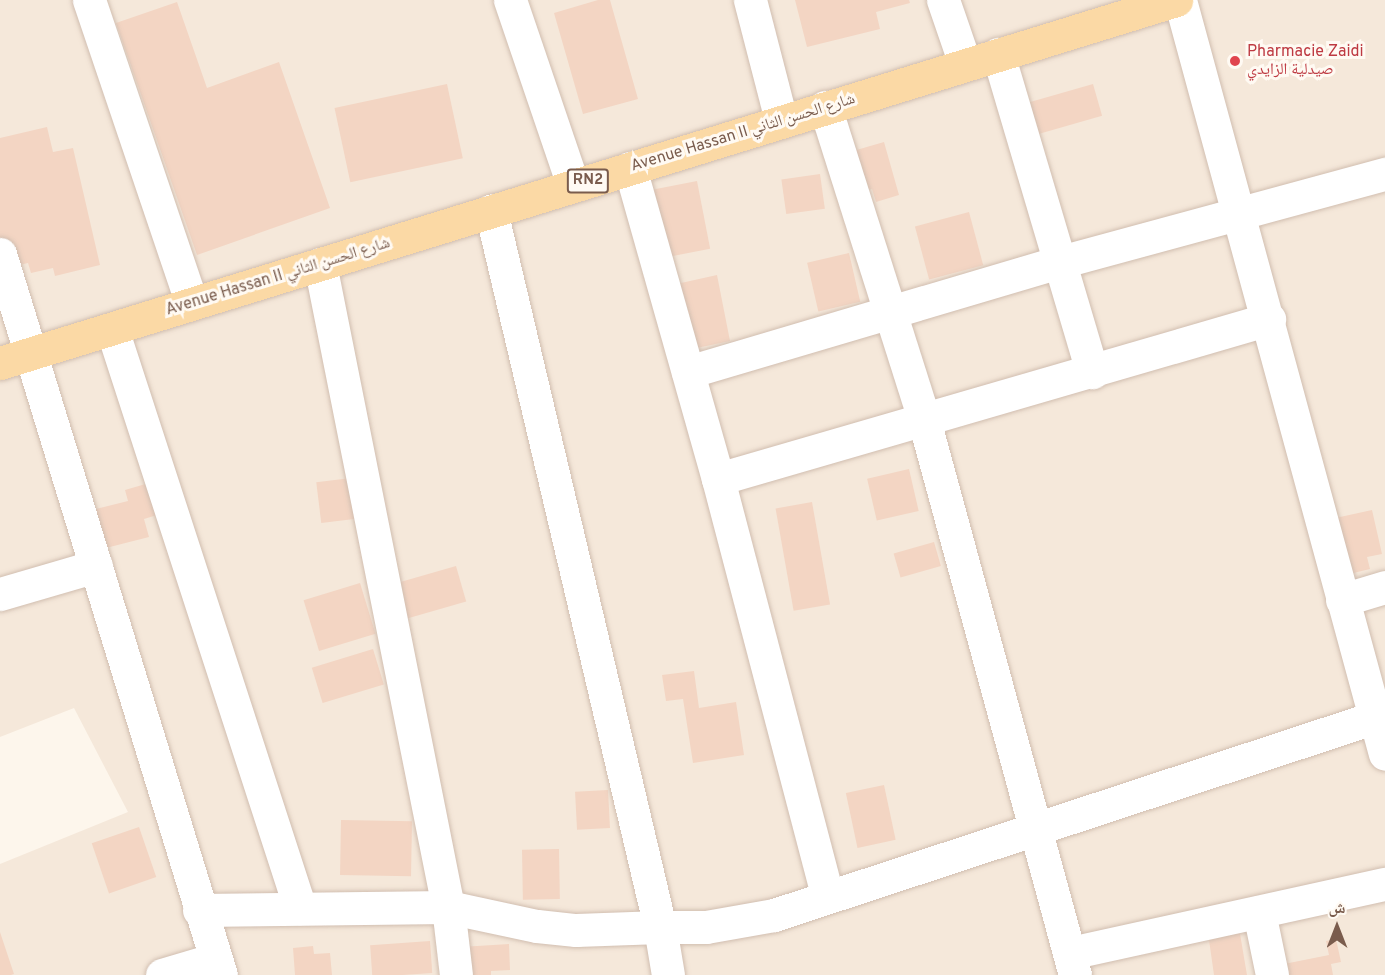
<!DOCTYPE html>
<html>
<head>
<meta charset="utf-8">
<style>
  body { margin:0 }
  #map { position:relative; width:1385px; height:975px; overflow:hidden; background:#fdf6ec; font-family:Overpass,"Noto Naskh Arabic",sans-serif }
  div>[style] { position:absolute }
  .residential>* { inset:0; background:#f5e8da }
  .building>* { inset:0; background:#f3d5c3; transform-origin:0 0 }
  .roads { filter:drop-shadow(0 0 2px #d1beb0) drop-shadow(0 0 2px #d1beb0) }
  .minor>* { height:33px; margin:-16.5px; padding:0 16.5px; transform-origin:16.5px; border-radius:16.5px; background:#fff }
  .major>* { height:33px; margin:-16.5px; padding:0 16.5px; transform-origin:16.5px; border-radius:16.5px; background:#fbd9a5 }
  .dots>* { width:16px; height:16px; translate:-50% -50%; box-sizing:border-box; border:3px solid #fffaf3; border-radius:50% }
  span { translate:-50% -50%; white-space:nowrap; text-align:center; line-height:1.15; -webkit-text-stroke:6px #fffaf3; paint-order:stroke }
  .shield-label span { padding:2px 4px; background:#fffaf3; border:2px solid; border-radius:4px; -webkit-text-stroke-width:0 }
  .shield-label { font-size:15px; color:#7a5c4d; font-weight:700 }
  .health-label { font-size:16px; color:#be3a42 }
  .left { translate:0 -50%; text-align:left }
  .street-label { font-size:16px; color:#7a5c4d }
  .north { position:absolute; left:1307px; top:897px; width:60px; height:60px; -webkit-text-stroke:4px #fffaf3; paint-order:stroke; rotate:0deg; font-size:16px; font-weight:700; line-height:24px; text-align:center; color:#7a5c4d }
  .north::after { content:''; display:block; margin:auto; width:21px; height:27px; background:#7a5c4d; clip-path:polygon(50% 0,100% 100%,50% 72%,0 100%) }
</style>
</head>
<body>
<div id="map">
  <div class="residential">
    <i style="clip-path:polygon(0 0,1385px 0,1385px 975px,0 975px,0 864px,128px 812px,74px 708px,0 737px)"></i>
  </div>
  <div class="building">
    <i style="clip-path:polygon(598px 0,610px 0,638px 99px,583px 114px,554px 13px)"></i>
    <i style="clip-path:polygon(795px 0,909px 0,910px 3px,876px 12px,880px 29px,807px 47px)"></i>
    <i style="clip-path:polygon(177px 2px,207px 88px,279px 62px,330px 208px,197px 255px,116px 23px)"></i>
    <i style="left:447px;top:84px;width:76px;height:115px;rotate:78deg"></i>
    <i style="left:1093px;top:84px;width:33px;height:77px;rotate:74deg"></i>
    <i style="clip-path:polygon(47px 127px,53px 152px,73px 148px,100px 265px,55px 276px,53px 268px,31px 273px,28px 263px,6px 268px,0 242px,0 138px)"></i>
    <i style="clip-path:polygon(884px 142px,899px 195px,876px 202px,872px 189px,865px 191px,853px 151px)"></i>
    <i style="left:820px;top:174px;width:35px;height:39px;rotate:82deg"></i>
    <i style="left:697px;top:181px;width:69px;height:47px;rotate:79deg"></i>
    <i style="left:969px;top:212px;width:55px;height:56px;rotate:75deg"></i>
    <i style="left:849px;top:253px;width:50px;height:43px;rotate:77deg"></i>
    <i style="clip-path:polygon(717px 275px,730px 341px,692px 349px,672px 285px)"></i>
    <i style="left:909px;top:469px;width:43px;height:43px;rotate:77deg"></i>
    <i style="left:351px;top:478px;width:41px;height:35px;rotate:83deg"></i>
    <i style="clip-path:polygon(149px 483px,157px 515px,144px 519px,149px 537px,98px 550px,88px 511px,128px 501px,125px 490px)"></i>
    <i style="left:812px;top:502px;width:104px;height:37px;rotate:80deg"></i>
    <i style="clip-path:polygon(1372px 510px,1382px 554px,1367px 557px,1370px 569px,1345px 575px,1331px 519px)"></i>
    <i style="left:934px;top:542px;width:25px;height:42px;rotate:74deg"></i>
    <i style="left:456px;top:566px;width:37px;height:65px;rotate:74deg"></i>
    <i style="left:360px;top:583px;width:53px;height:59px;rotate:73deg"></i>
    <i style="left:373px;top:649px;width:37px;height:64px;rotate:73deg"></i>
    <i style="clip-path:polygon(694px 671px,699px 708px,736px 702px,744px 755px,693px 763px,683px 699px,666px 701px,662px 675px)"></i>
    <i style="left:884px;top:785px;width:56px;height:39px;rotate:78deg"></i>
    <i style="left:608px;top:790px;width:38px;height:33px;rotate:87deg"></i>
    <i style="left:341px;top:820px;width:71px;height:55px;rotate:1deg"></i>
    <i style="left:139px;top:827px;width:53px;height:50px;rotate:71deg"></i>
    <i style="left:559px;top:849px;width:50px;height:37px;rotate:89deg"></i>
    <i style="clip-path:polygon(1239px 928px,1247px 975px,1214px 975px,1208px 933px)"></i>
    <i style="clip-path:polygon(0 932px,14px 974px,11px 975px,0 975px)"></i>
    <i style="clip-path:polygon(1336px 939px,1341px 962px,1331px 964px,1333px 975px,1281px 975px,1279px 965px,1329px 955px,1326px 941px)"></i>
    <i style="left:430px;top:941px;width:32px;height:60px;rotate:86deg"></i>
    <i style="clip-path:polygon(509px 944px,510px 970px,491px 971px,491px 975px,463px 975px,461px 947px)"></i>
    <i style="clip-path:polygon(313px 946px,314px 954px,330px 953px,332px 975px,295px 975px,293px 948px)"></i>
  </div>
  <div class="roads">
    <div class="minor">
      <i style="left:89px;top:0;width:319px;rotate:71.3deg"></i>
      <i style="left:510px;top:0;width:195px;rotate:71.2deg"></i>
      <i style="left:750px;top:0;width:124px;rotate:75.5deg"></i>
      <i style="left:943px;top:0;width:68px;rotate:71deg"></i>
      <i style="left:1180px;top:0;width:781px;rotate:74.79deg"></i>
      <i style="left:998px;top:54px;width:332px;rotate:73.5deg"></i>
      <i style="left:825px;top:107px;width:328px;rotate:72.4deg"></i>
      <i style="left:924px;top:420px;width:575px;rotate:74.78deg"></i>
      <i style="left:630px;top:168px;width:323px;rotate:74.2deg"></i>
      <i style="left:718px;top:479px;width:430px;rotate:75.3deg"></i>
      <i style="left:0;top:254px;width:754px;rotate:72.96deg"></i>
      <i style="left:320px;top:264px;width:656px;rotate:78.74deg"></i>
      <i style="left:448px;top:907px;width:68px;rotate:83.3deg"></i>
      <i style="left:112px;top:329px;width:609px;rotate:72.01deg"></i>
      <i style="left:688px;top:372px;width:388px;rotate:-16.5deg"></i>
      <i style="left:1060px;top:262px;width:337px;rotate:-15.2deg"></i>
      <i style="left:718px;top:479px;width:574px;rotate:-16.19deg"></i>
      <i style="left:0;top:594px;width:100px;rotate:-16.3deg"></i>
      <i style="left:1342px;top:600px;width:45px;rotate:-16.8deg"></i>
      <i style="left:199px;top:910px;width:249px;rotate:-0.7deg"></i>
      <i style="left:448px;top:907px;width:91px;rotate:12.1deg"></i>
      <i style="left:537px;top:926px;width:39px;rotate:6deg"></i>
      <i style="left:576px;top:930px;width:84px;rotate:-2deg"></i>
      <i style="left:660px;top:927px;width:736px;rotate:-103.28deg"></i>
      <i style="left:1259px;top:912px;width:64px;rotate:78.3deg"></i>
      <i style="left:1070px;top:953px;width:322px;rotate:-12.4deg"></i>
      <i style="left:162px;top:975px;width:56px;rotate:-16.5deg"></i>
      <i style="left:668px;top:975px;width:49px;rotate:-99.5deg"></i>
      <i style="left:660px;top:927px;width:46px"></i>
      <i style="left:706px;top:927px;width:69px;rotate:-10deg"></i>
      <i style="left:774px;top:915px;width:643px;rotate:-18.21deg"></i>
    </div>
    <div class="major">
      <i style="left:0;top:363px;width:1231px;rotate:-17.15deg"></i>
    </div>
  </div>
  <div class="dots">
    <i style="left:1235px;top:61px;background:#e0444e"></i>
  </div>
  <div class="shield-label">
    <span style="left:588px;top:181px">RN2</span>
  </div>
  <div class="health-label">
    <span class="left" style="left:1247px;top:61px">Pharmacie Zaidi<br>صيدلية الزايدي</span>
  </div>
  <div class="street-label">
    <span style="left:743px;top:133px;rotate:-17deg">Avenue Hassan II شارع الحسن الثاني</span>
    <span style="left:278px;top:277px;rotate:-17deg">Avenue Hassan II شارع الحسن الثاني</span>
  </div>
  <div class="north">ش</div>
</div>
</body>
</html>
